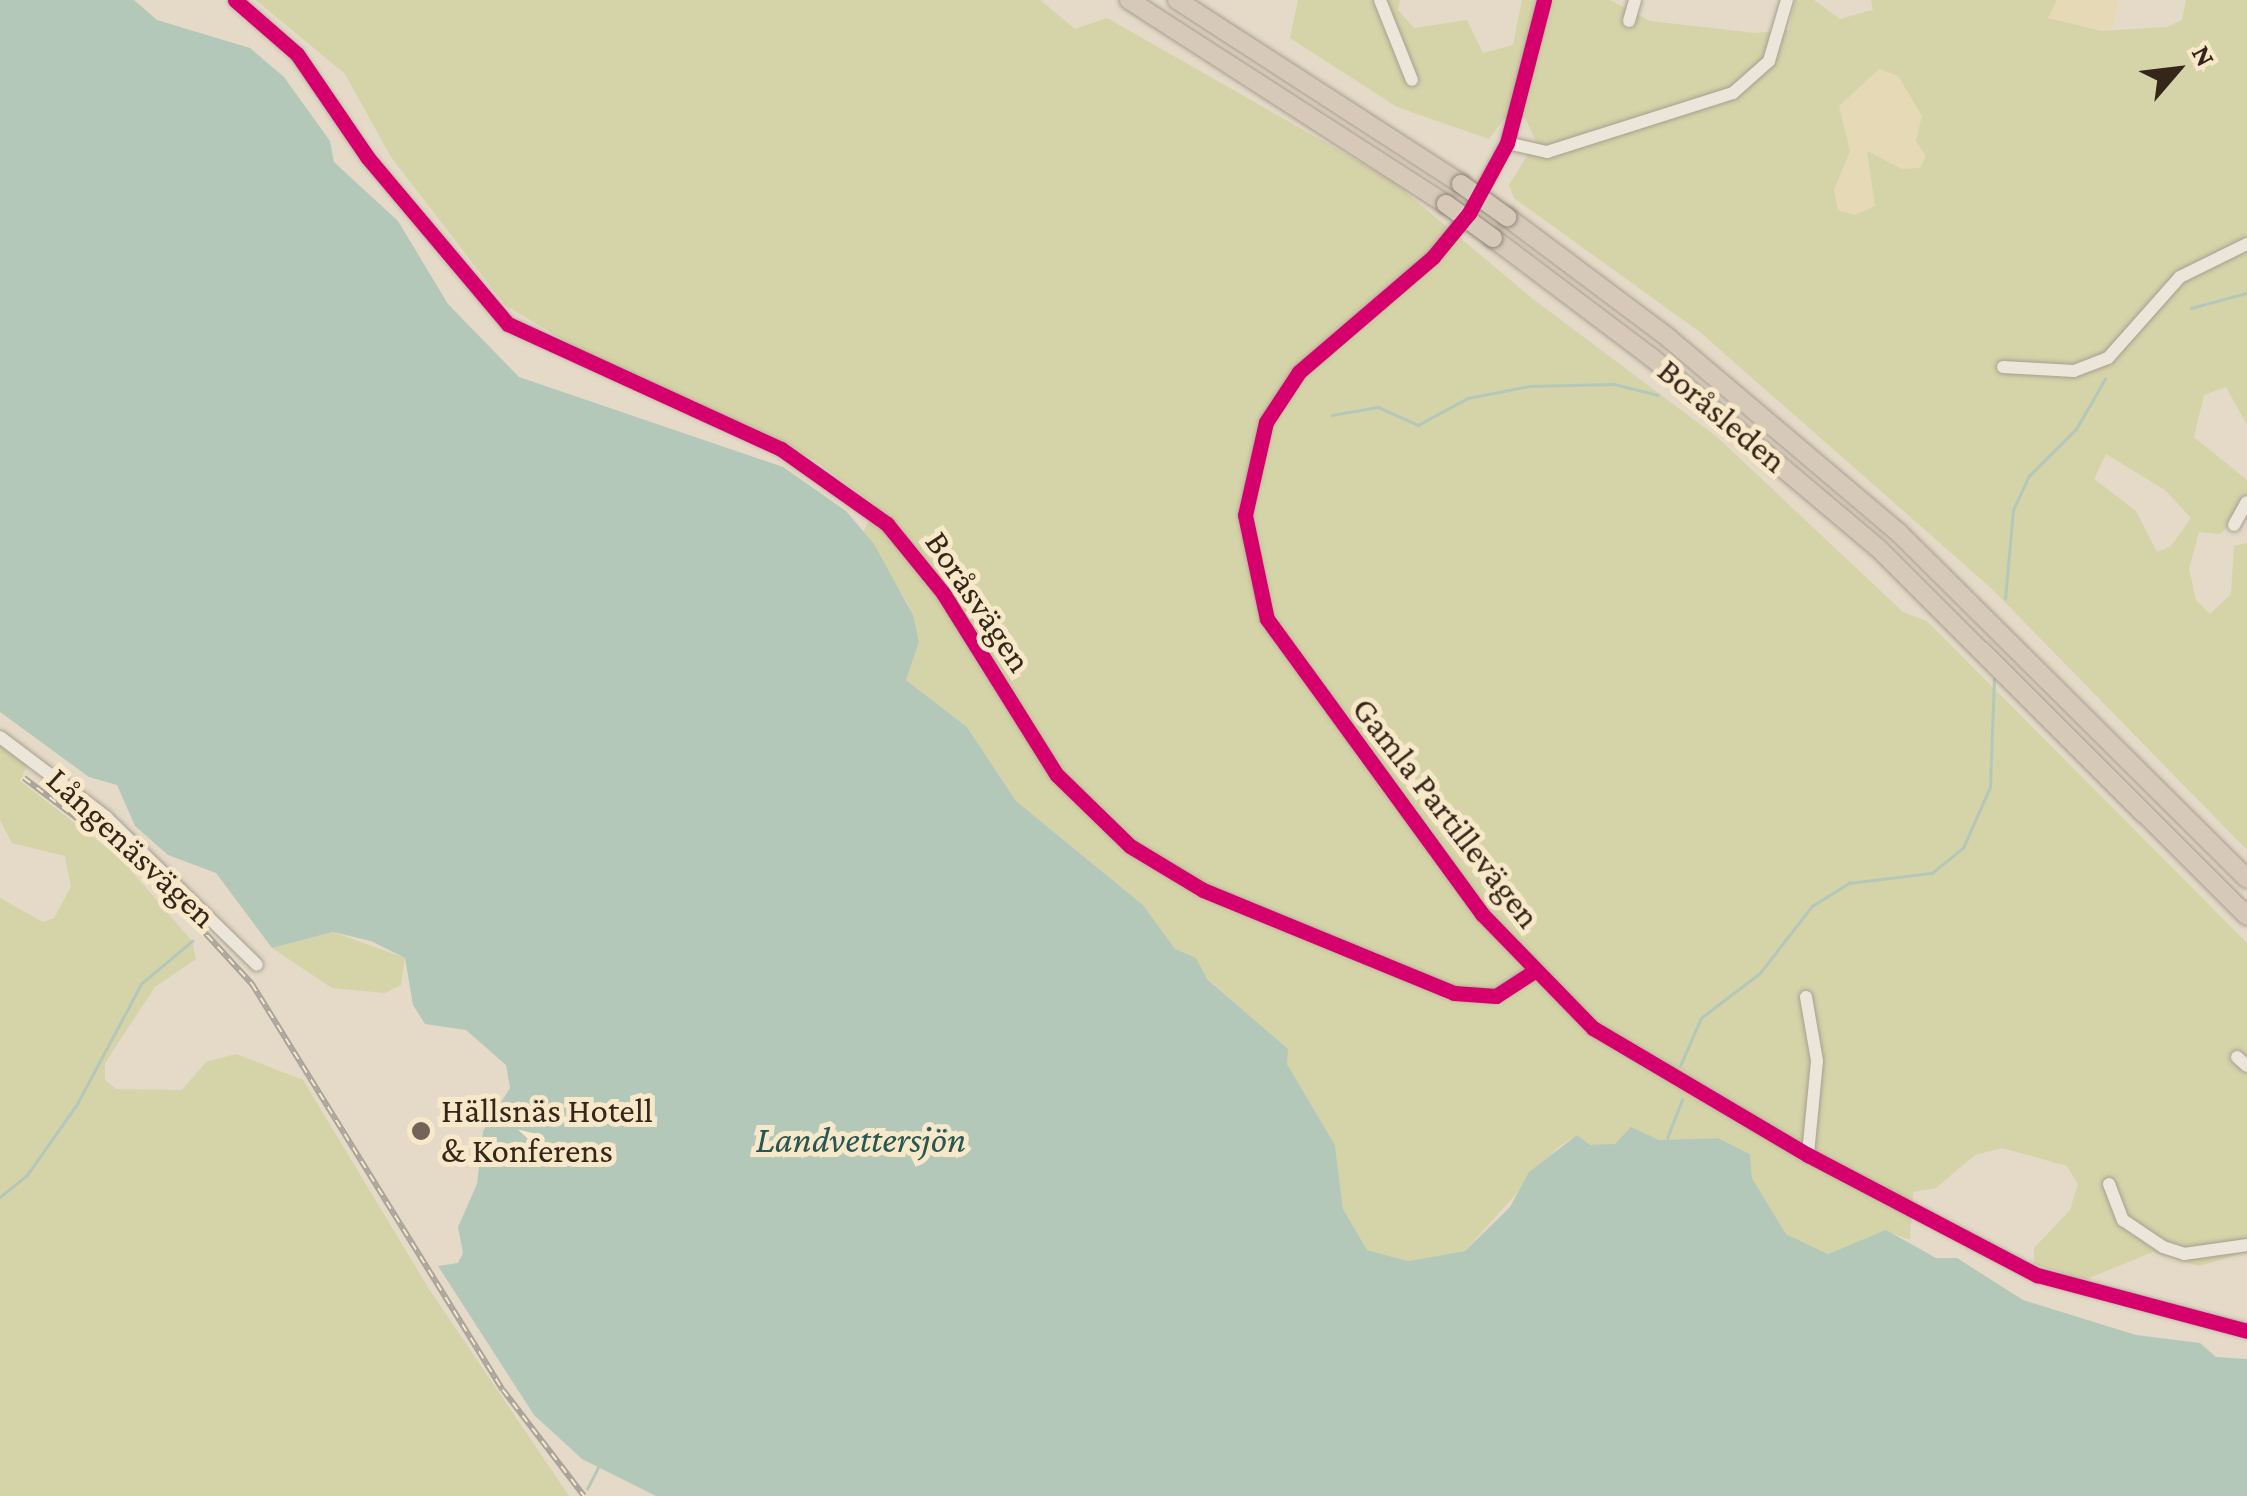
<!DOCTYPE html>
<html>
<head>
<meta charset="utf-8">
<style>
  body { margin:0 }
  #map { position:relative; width:2247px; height:1496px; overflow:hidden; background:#e4dac7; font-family:"Crimson Pro",serif }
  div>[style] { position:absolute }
  .farmland>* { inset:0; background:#e5d9b6 }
  .green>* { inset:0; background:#d5d3a8 }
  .water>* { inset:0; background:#b4c8ba }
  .stream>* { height:2.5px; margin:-1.25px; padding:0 1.25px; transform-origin:1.25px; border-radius:1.25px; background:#b4c8ba }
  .roads { filter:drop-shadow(0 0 2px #a89e91) drop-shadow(0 0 2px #a89e91) }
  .minor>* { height:12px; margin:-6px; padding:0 6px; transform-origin:6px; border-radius:6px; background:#ebe5da }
  .highway>* { height:18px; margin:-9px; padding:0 9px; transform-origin:9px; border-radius:9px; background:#d7c9b8 }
  .rail>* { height:6px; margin-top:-3px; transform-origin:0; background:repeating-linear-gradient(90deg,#f7e8ca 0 8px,#aaa49a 0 16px); box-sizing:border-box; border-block:2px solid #aaa49a }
  .bridges { filter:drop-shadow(0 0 2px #8d8478) drop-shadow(0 0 2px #8d8478) }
  .highway-bridge>* { height:18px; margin:-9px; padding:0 9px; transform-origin:9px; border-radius:9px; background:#d7c9b8 }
  .cycleway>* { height:15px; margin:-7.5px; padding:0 7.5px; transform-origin:7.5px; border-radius:7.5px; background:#d6006c }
  .dots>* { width:28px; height:28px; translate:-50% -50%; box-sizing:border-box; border:5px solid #f7e8ca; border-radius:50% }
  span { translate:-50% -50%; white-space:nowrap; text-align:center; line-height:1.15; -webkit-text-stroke:10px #f7e8ca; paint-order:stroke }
  .street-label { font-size:35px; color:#35261a }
  .poi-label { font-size:35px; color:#35261a }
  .left { translate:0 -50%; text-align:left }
  .water-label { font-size:38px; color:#285651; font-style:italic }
  .north { position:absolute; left:2127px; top:20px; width:100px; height:100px; -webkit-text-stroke:8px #f7e8ca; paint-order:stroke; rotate:62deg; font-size:28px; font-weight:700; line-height:40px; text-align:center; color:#35261a }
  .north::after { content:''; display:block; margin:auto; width:35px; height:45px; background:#35261a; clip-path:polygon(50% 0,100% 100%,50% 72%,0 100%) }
</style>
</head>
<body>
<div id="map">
  <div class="farmland">
    <i style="clip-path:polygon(2057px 0,2120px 0,2111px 31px,2101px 31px,2047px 18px)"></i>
    <i style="clip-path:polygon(1879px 69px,1898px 76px,1922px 116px,1926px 156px,1920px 168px,1902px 169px,1868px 152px,1875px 206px,1855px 215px,1838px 210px,1834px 190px,1850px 151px,1839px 106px)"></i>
  </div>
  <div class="green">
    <i style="clip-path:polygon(256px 0,1040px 0,1075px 29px,1107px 18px,1391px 180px,1533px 299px,1717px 437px,1903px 612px,1927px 621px,2247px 943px,2247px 1252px,2199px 1266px,2153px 1252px,2084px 1280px,2034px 1264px,2034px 1248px,2070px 1210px,2078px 1184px,2067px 1166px,2002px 1148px,1975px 1155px,1936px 1188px,1913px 1192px,1910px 1240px,1886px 1231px,1828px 1254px,1786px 1234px,1752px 1178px,1750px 1154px,1718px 1138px,1659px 1140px,1631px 1128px,1615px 1145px,1589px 1145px,1577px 1135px,1557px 1148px,1465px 1251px,1408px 1261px,1367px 1250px,1343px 1209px,1335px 1145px,1287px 1064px,1287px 1049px,1175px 950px,1143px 905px,1016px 801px,967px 727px,906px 680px,919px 641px,908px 604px,863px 532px,876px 506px,813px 459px,582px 351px,505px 305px,391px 157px,345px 74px)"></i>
    <i style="clip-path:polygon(evenodd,1298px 0,1400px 0,1398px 10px,1414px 28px,1467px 20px,1483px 53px,1513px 45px,1522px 0,1610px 0,1650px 21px,1755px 33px,1789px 30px,1795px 0,1814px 0,1840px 19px,1873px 10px,1871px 0,2057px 0,2048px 18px,2101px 31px,2167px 27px,2182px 20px,2186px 0,2247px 0,2247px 425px,2226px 387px,2204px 395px,2194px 437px,2247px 480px,2247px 510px,2220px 534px,2199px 532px,2189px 569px,2196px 600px,2210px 614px,2231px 594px,2234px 546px,2247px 543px,2247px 850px,1991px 588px,1700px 332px,1514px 198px,1509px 185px,1536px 141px,1525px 118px,1504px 119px,1489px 139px,1397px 107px,1290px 38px,1298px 0,1879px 69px,1898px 76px,1922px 116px,1916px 141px,1926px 156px,1920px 168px,1902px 169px,1867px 151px,1875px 206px,1855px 215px,1838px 210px,1834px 190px,1850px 151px,1839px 106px,1879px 69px,1298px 0,2106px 454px,2165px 490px,2191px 518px,2171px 546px,2157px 552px,2136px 511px,2094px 479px,2106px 454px)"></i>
    <i style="clip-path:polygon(0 744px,29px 761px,20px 781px,120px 858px,192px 941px,196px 959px,155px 987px,105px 1063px,105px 1080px,116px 1089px,182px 1090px,206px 1062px,236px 1054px,303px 1080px,429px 1289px,569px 1496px,0 1496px,0 898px,43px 922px,54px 918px,71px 887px,65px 856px,12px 843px,0 820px)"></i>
    <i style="clip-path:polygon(333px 932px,405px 958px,401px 985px,385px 993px,332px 988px,272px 948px)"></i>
  </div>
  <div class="water">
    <i style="clip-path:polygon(0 0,134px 0,157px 20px,250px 48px,284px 77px,330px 141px,334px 162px,398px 221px,448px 304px,519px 377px,783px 467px,846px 511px,874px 544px,913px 615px,919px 642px,906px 680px,967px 727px,1016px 801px,1143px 905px,1175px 949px,1196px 958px,1207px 979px,1288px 1049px,1287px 1064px,1335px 1145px,1343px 1209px,1367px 1250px,1408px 1261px,1465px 1251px,1510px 1207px,1529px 1172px,1577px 1135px,1590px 1145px,1615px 1144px,1631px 1127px,1659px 1140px,1718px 1138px,1750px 1154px,1752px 1178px,1786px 1234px,1828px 1254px,1886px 1230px,1936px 1258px,1957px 1258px,2023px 1300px,2136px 1335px,2200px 1343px,2216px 1357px,2247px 1359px,2247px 1496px,656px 1496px,582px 1459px,534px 1415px,438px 1266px,458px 1263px,463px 1253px,458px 1227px,477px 1184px,483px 1131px,510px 1088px,506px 1065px,466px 1030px,425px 1024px,413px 1005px,405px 958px,371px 941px,333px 932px,272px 948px,216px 873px,168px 855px,135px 826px,117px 785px,89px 777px,0 712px)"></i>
  </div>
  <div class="stream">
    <i style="left:2191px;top:308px;width:58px;rotate:-15deg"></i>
    <i style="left:1332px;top:415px;width:47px;rotate:-9.9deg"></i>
    <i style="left:1378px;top:407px;width:44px;rotate:24.2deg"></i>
    <i style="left:1418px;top:425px;width:57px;rotate:-28.4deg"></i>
    <i style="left:1468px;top:398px;width:63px;rotate:-11deg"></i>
    <i style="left:1530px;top:386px;width:84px;rotate:-1.4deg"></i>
    <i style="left:1614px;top:384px;width:45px;rotate:14deg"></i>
    <i style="left:2005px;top:599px;width:89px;rotate:-84.9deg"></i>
    <i style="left:2013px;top:510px;width:38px;rotate:-65deg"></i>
    <i style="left:2029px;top:476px;width:66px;rotate:-45deg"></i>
    <i style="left:2076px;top:429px;width:58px;rotate:-59.9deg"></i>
    <i style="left:1680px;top:1066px;width:52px;rotate:-66.4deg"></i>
    <i style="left:1701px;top:1018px;width:74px;rotate:-37.3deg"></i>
    <i style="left:1760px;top:973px;width:85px;rotate:-52.2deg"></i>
    <i style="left:1812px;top:906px;width:44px;rotate:-31.9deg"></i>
    <i style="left:1849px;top:883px;width:84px;rotate:-6.9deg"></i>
    <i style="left:1932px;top:873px;width:40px;rotate:-39deg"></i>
    <i style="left:1963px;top:848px;width:67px;rotate:-66.1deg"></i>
    <i style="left:1990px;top:787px;width:108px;rotate:-87.9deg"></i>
    <i style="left:1667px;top:1138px;width:41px;rotate:-68.5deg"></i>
    <i style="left:0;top:1197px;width:35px;rotate:-39deg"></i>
    <i style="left:27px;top:1175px;width:87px;rotate:-54.8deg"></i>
    <i style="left:77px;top:1104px;width:136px;rotate:-61.9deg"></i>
    <i style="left:141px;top:984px;width:67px;rotate:-40.1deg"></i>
    <i style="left:587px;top:1489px;width:25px;rotate:-63deg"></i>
  </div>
  <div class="roads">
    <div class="minor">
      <i style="left:235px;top:0;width:82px;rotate:41.1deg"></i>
      <i style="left:297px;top:54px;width:126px;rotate:55.7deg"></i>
      <i style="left:368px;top:158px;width:217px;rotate:49.9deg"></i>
      <i style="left:508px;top:324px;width:300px;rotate:24.6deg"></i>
      <i style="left:781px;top:449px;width:130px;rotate:35.3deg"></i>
      <i style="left:887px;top:524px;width:89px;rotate:50.9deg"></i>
      <i style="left:943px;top:593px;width:213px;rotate:58deg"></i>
      <i style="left:1056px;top:774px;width:103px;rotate:44.2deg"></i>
      <i style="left:1130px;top:846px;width:85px;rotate:31.1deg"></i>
      <i style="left:1203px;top:890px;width:271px;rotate:22.3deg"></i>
      <i style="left:1454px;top:993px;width:42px;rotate:4.1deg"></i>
      <i style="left:1496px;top:996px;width:44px;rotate:-33deg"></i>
      <i style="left:1380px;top:0;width:86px;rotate:68.2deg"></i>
      <i style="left:1544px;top:0;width:148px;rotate:104.5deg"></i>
      <i style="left:1507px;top:143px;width:80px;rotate:118.5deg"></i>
      <i style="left:1469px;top:213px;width:57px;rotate:129.3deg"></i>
      <i style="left:1433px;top:257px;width:177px;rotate:139.4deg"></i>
      <i style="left:1299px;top:372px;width:60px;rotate:123.4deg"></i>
      <i style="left:1266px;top:422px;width:95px;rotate:102.7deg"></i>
      <i style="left:1245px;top:515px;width:106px;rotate:78.1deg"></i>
      <i style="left:1267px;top:619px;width:365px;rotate:53.9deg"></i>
      <i style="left:1482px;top:914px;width:159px;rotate:45.8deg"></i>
      <i style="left:1593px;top:1028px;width:250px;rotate:30.6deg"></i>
      <i style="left:1808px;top:1155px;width:259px;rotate:27.7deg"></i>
      <i style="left:2037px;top:1275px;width:217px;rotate:14.9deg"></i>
      <i style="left:1629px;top:21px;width:22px;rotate:-74deg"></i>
      <i style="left:1507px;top:143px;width:41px;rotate:12.7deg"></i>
      <i style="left:1547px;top:152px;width:195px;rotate:-17.6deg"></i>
      <i style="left:1733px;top:93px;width:48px;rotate:-41.6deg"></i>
      <i style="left:1769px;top:61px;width:64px;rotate:-73.6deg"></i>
      <i style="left:2003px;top:367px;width:71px;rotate:3.2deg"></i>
      <i style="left:2074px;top:371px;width:36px;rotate:-21deg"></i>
      <i style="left:2108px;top:358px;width:108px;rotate:-48.4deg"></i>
      <i style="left:2180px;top:277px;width:75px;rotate:-26.2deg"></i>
      <i style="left:2234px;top:525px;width:26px;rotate:-61deg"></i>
      <i style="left:0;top:737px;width:133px;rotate:37deg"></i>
      <i style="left:106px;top:817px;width:211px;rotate:44.4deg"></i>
      <i style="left:1806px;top:997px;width:65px;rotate:80.2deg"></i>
      <i style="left:1817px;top:1061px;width:94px;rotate:95.5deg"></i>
      <i style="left:2237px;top:1057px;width:13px;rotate:42deg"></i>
      <i style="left:2109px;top:1184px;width:39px;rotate:69deg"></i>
      <i style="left:2123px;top:1220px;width:48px;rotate:34deg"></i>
      <i style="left:2163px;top:1247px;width:22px;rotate:18deg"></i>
      <i style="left:2184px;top:1254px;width:64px;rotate:-8.1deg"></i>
    </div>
    <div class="highway">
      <i style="left:1129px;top:0;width:377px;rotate:32.8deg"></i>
      <i style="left:1177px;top:0;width:338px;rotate:32.9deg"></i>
      <i style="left:1507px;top:217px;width:199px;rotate:36.8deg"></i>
      <i style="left:1666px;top:336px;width:304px;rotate:40.2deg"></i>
      <i style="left:1898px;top:532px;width:492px;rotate:44.8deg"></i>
      <i style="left:1493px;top:238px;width:198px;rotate:37deg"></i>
      <i style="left:1651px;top:357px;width:299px;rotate:40.1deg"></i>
      <i style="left:1880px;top:550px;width:518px;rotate:44.92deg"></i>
    </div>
  </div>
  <div class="rail">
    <i style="left:24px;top:778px;width:162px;rotate:37.2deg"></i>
    <i style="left:153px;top:876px;width:147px;rotate:47.5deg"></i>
    <i style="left:252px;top:984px;width:477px;rotate:58.3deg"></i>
    <i style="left:503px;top:1390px;width:133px;rotate:52.6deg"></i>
  </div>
  <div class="bridges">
    <div class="highway-bridge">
      <i style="left:1461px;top:184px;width:57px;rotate:35.7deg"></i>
      <i style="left:1446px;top:204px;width:58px;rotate:35.9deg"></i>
    </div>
  </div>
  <div class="cycleway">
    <i style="left:235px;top:0;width:82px;rotate:41.1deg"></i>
    <i style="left:297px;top:54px;width:126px;rotate:55.7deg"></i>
    <i style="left:368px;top:158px;width:217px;rotate:49.9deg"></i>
    <i style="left:508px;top:324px;width:300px;rotate:24.6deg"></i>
    <i style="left:781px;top:449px;width:130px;rotate:35.3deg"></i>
    <i style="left:887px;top:524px;width:89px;rotate:50.9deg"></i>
    <i style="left:943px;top:593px;width:213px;rotate:58deg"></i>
    <i style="left:1056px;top:774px;width:103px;rotate:44.2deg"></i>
    <i style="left:1130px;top:846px;width:85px;rotate:31.1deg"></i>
    <i style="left:1203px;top:890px;width:271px;rotate:22.3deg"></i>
    <i style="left:1454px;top:993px;width:42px;rotate:4.1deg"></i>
    <i style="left:1496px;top:996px;width:44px;rotate:-33deg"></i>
    <i style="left:1544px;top:0;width:148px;rotate:104.5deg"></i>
    <i style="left:1507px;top:143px;width:80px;rotate:118.5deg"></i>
    <i style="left:1469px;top:213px;width:57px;rotate:129.3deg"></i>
    <i style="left:1433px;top:257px;width:177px;rotate:139.4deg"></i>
    <i style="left:1299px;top:372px;width:60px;rotate:123.4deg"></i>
    <i style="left:1266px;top:422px;width:95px;rotate:102.7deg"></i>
    <i style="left:1245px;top:515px;width:106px;rotate:78.1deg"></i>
    <i style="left:1267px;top:619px;width:365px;rotate:53.9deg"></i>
    <i style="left:1482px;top:914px;width:159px;rotate:45.8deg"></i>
    <i style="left:1593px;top:1028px;width:250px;rotate:30.6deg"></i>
    <i style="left:1808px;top:1155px;width:259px;rotate:27.7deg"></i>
    <i style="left:2037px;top:1275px;width:217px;rotate:14.9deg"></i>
  </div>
  <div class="dots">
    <i style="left:421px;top:1131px;background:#726557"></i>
  </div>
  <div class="street-label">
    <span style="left:1722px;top:416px;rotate:40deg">Boråsleden</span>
    <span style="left:978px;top:602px;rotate:56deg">Boråsvägen</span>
    <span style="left:1446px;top:813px;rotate:52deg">Gamla Partillevägen</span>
    <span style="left:131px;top:848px;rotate:43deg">Långenäsvägen</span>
  </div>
  <div class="poi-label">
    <span class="left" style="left:441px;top:1131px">Hällsnäs Hotell<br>&amp; Konferens</span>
  </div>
  <div class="water-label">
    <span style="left:861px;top:1140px">Landvettersjön</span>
  </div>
  <div class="north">N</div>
</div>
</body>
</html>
